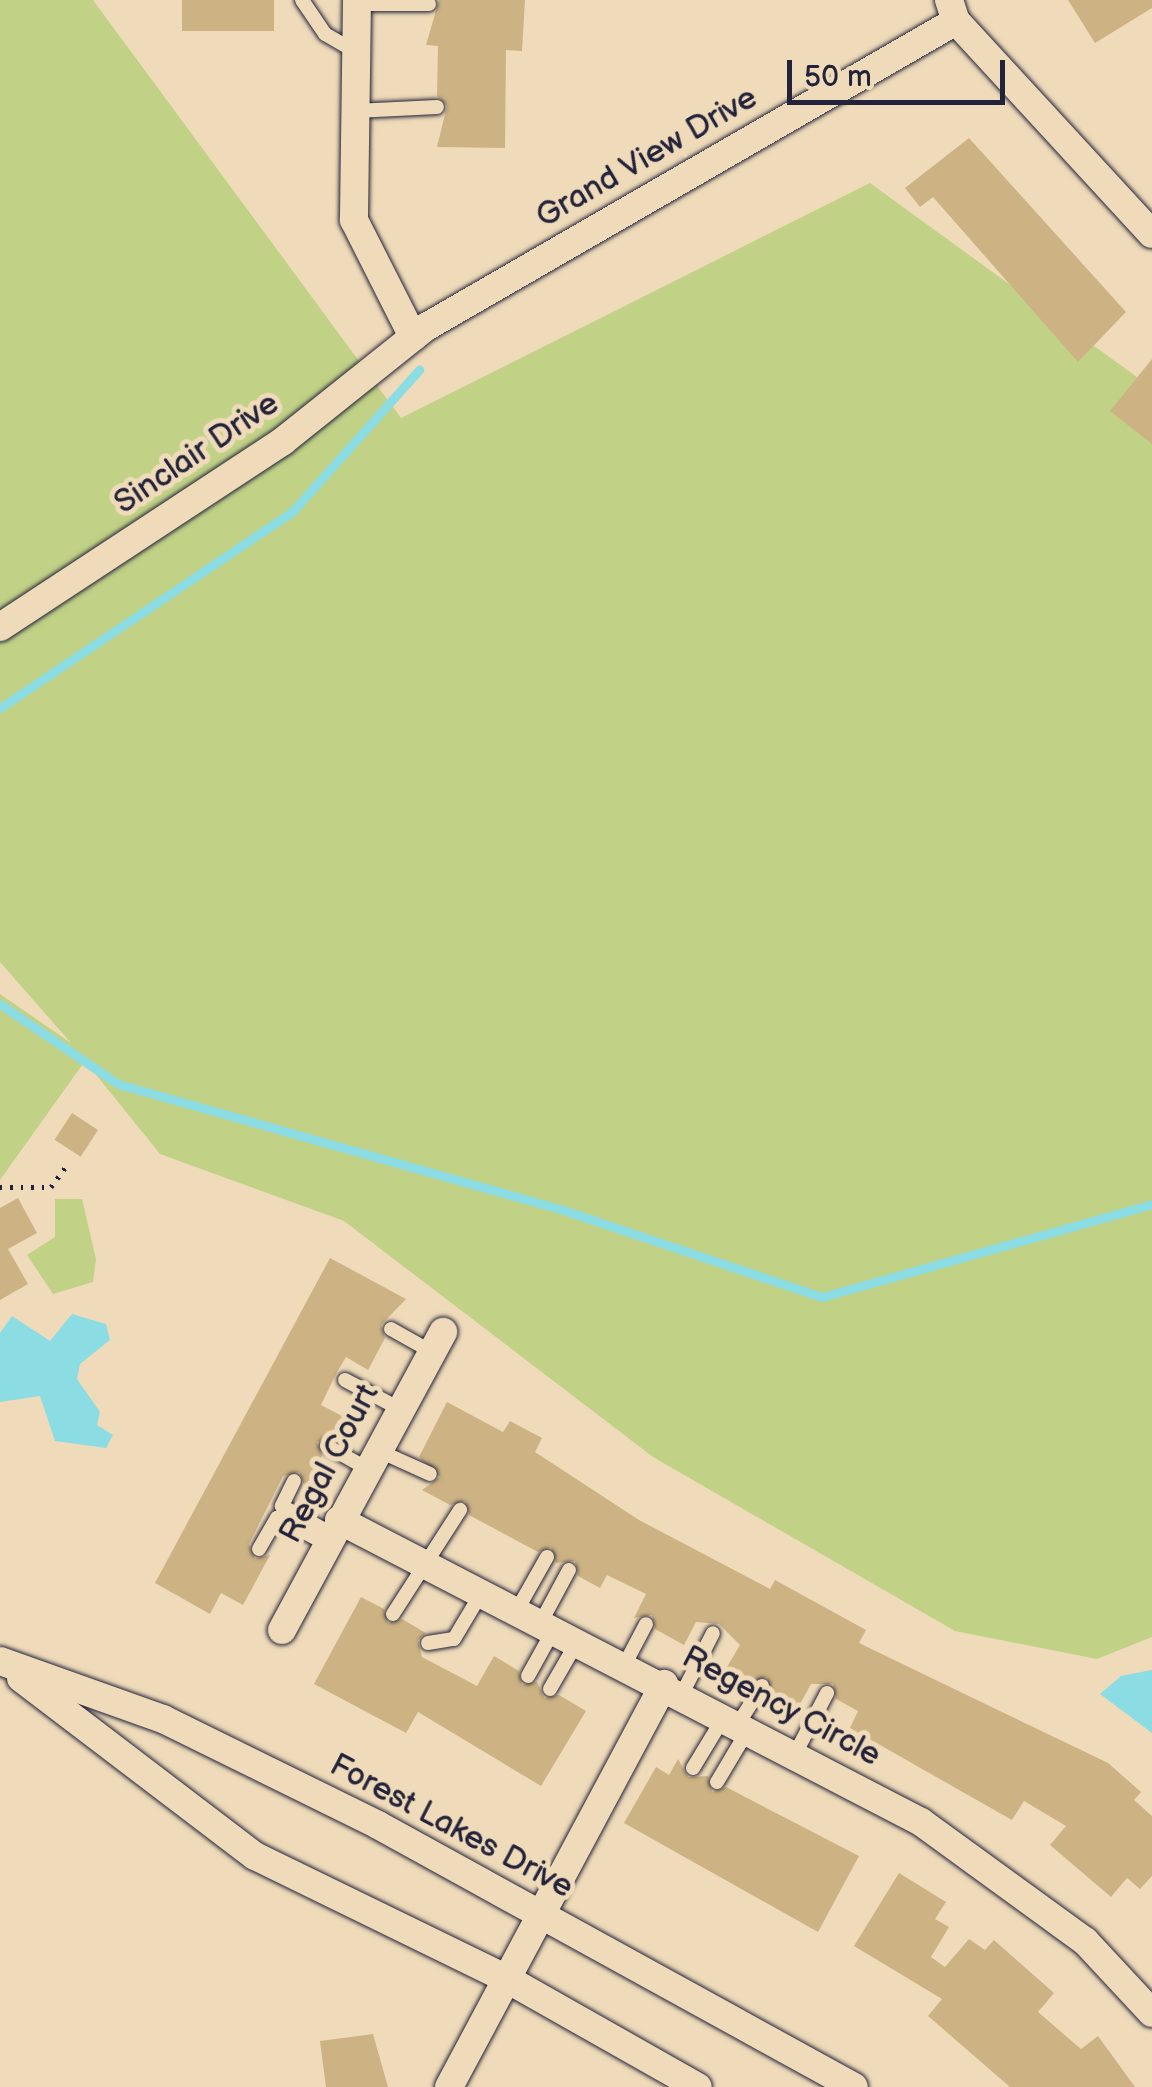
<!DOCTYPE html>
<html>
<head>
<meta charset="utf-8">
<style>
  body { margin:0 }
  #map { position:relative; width:1152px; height:2087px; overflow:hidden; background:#efdbb9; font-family:"Balsamiq Sans",sans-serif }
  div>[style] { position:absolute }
  .green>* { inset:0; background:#c1d287 }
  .water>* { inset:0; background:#8bdce3 }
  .stream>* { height:9px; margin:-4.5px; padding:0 4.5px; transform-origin:4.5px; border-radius:4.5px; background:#8bdce3 }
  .building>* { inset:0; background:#cdb383; transform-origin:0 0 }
  .path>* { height:5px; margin-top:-2.5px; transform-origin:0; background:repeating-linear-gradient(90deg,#22223b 0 2.5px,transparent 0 10.5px) }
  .roads { filter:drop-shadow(0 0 2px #22223b) drop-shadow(0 0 2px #22223b) }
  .lane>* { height:14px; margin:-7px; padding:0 7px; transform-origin:7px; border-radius:7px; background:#efdbb9 }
  .street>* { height:28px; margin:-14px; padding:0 14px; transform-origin:14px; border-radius:14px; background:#efdbb9 }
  span { translate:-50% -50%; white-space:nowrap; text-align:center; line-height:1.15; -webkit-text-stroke:10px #efdbb9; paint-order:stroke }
  .street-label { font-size:32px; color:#22223b }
  .scale { position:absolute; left:787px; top:60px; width:218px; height:45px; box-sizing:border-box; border:5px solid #22223b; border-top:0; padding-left:12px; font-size:30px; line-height:35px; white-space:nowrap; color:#22223b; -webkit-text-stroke:8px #efdbb9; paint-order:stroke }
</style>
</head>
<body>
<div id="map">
  <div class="green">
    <i style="clip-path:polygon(0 0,93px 0,401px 418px,870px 183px,1152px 388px,1152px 1637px,1097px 1659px,955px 1631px,653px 1457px,344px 1221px,160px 1154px,85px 1061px,0 1180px,0 994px,71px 1043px,0 962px)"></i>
    <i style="clip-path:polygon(55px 1199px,82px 1199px,96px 1259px,93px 1282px,53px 1294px,27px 1255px,55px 1237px)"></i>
  </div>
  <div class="water">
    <i style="clip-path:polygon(72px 1314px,106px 1324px,110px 1340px,80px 1364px,77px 1379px,100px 1412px,97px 1425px,113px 1435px,106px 1448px,55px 1441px,40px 1396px,0 1402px,0 1333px,12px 1316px,50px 1341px)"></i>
    <i style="clip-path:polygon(1152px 1670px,1152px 1733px,1100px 1694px,1121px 1676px)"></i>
  </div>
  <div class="stream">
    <i style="left:0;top:708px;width:352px;rotate:-33.9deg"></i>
    <i style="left:292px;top:512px;width:191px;rotate:-48.2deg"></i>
    <i style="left:0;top:1004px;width:143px;rotate:34.1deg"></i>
    <i style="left:118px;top:1084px;width:462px;rotate:15.8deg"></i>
    <i style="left:563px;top:1210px;width:273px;rotate:18.6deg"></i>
    <i style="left:822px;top:1297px;width:343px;rotate:-15.7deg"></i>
  </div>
  <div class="building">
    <i style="left:182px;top:0;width:92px;height:31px"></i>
    <i style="clip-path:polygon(439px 0,525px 0,522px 51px,506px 50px,505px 148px,437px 147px,447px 106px,437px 96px,438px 46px,426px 45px)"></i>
    <i style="clip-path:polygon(1068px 0,1152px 0,1152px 8px,1095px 43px)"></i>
    <i style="clip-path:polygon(969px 138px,1126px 312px,1078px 362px,933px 197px,920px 207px,905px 188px)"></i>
    <i style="clip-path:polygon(1152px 359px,1152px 444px,1110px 411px)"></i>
    <i style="left:72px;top:1113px;width:31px;height:32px;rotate:33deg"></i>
    <i style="clip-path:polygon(18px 1198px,37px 1233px,8px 1249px,28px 1284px,0 1300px,0 1208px)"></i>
    <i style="clip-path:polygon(330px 1258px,406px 1299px,381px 1325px,385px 1338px,368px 1370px,346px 1357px,336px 1374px,321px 1405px,344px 1417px,333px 1437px,317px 1442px,322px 1456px,305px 1487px,299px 1472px,283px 1476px,249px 1544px,255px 1559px,270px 1555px,243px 1605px,221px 1593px,210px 1614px,155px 1583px)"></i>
    <i style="clip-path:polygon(447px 1402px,503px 1432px,510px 1421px,542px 1438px,535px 1452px,639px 1520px,770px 1589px,775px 1580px,866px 1630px,859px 1643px,1108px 1763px,1141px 1792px,1134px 1800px,1152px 1816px,1152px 1876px,1140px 1889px,1127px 1878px,1111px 1897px,1050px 1845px,1066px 1826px,1024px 1801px,1012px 1820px,850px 1728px,858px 1711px,836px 1699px,833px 1684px,811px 1684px,799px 1706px,771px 1691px,767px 1677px,753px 1681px,727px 1667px,740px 1645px,719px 1624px,696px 1622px,684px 1645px,655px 1629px,652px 1615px,634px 1618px,646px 1594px,607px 1575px,600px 1588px,578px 1576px,575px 1561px,556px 1563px,551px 1547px,538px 1552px,469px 1515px,465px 1501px,450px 1505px,422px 1490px,440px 1477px,419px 1457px)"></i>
    <i style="clip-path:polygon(361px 1597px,384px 1609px,388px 1623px,402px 1619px,426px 1633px,418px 1640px,422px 1657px,477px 1686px,494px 1656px,519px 1671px,522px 1685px,537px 1682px,544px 1698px,559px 1695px,586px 1711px,541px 1786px,418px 1712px,406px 1733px,314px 1684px)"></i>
    <i style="clip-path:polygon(678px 1759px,688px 1777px,708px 1776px,712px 1792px,726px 1787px,859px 1856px,818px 1932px,624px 1823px,656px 1767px,669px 1775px)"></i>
    <i style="clip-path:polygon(899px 1873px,946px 1902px,935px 1919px,949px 1927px,931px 1957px,945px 1967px,969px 1939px,985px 1950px,994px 1940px,1054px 1993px,1038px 2012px,1081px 2049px,1098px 2036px,1135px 2087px,1010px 2087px,928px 2016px,942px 1999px,854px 1946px)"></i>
    <i style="clip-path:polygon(373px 2034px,388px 2087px,326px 2087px,320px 2041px)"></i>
  </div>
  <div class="path">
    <i style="left:0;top:1187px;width:51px"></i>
    <i style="left:51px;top:1187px;width:27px;rotate:-54deg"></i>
  </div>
  <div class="roads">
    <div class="lane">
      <i style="left:302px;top:0;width:41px;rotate:55.9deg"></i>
      <i style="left:325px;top:34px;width:34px;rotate:30deg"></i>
      <i style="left:357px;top:4px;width:72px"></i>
      <i style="left:355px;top:111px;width:82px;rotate:-2.8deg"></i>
      <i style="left:391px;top:1329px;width:47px;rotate:29.3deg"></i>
      <i style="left:345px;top:1380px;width:60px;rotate:27.8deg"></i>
      <i style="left:327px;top:1446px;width:45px;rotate:29.4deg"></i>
      <i style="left:377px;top:1450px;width:58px;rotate:24.4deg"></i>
      <i style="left:294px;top:1481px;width:28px;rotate:116deg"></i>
      <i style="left:282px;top:1506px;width:57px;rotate:29.2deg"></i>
      <i style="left:259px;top:1549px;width:36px;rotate:-60deg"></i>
      <i style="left:277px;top:1518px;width:56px;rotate:27.5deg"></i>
      <i style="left:517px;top:1610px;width:61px;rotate:-60.5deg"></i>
      <i style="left:393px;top:1614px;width:124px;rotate:-57.2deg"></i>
      <i style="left:541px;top:1622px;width:59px;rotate:-61.7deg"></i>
      <i style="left:428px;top:1643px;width:26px;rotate:-9deg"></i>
      <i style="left:454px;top:1639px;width:55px;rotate:-59.2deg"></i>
      <i style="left:625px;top:1664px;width:45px;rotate:-62.3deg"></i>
      <i style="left:528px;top:1676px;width:54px;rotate:-61deg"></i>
      <i style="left:550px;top:1689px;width:54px;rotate:-60.1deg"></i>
      <i style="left:682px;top:1694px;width:68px;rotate:-63.1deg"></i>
      <i style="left:738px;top:1724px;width:45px;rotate:-57.7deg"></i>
      <i style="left:795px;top:1754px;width:69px;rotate:-62.3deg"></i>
      <i style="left:693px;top:1768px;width:60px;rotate:-58.7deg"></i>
      <i style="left:717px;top:1782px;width:61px;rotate:-59.2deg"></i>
    </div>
    <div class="street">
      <i style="left:357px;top:0;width:220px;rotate:90.8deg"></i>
      <i style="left:354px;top:220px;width:131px;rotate:63.2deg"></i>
      <i style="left:949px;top:0;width:22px;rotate:72deg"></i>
      <i style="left:956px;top:21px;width:289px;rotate:47.4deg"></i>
      <i style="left:0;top:627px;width:339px;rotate:-33.3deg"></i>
      <i style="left:283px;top:441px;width:183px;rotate:-38.6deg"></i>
      <i style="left:426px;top:327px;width:612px;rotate:-30deg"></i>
      <i style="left:339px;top:1520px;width:656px;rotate:27.42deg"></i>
      <i style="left:921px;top:1822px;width:203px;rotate:36deg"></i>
      <i style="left:1085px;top:1941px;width:98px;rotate:47.1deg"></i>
      <i style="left:282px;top:1630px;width:339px;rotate:-61.6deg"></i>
      <i style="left:0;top:1661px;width:173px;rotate:19.6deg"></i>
      <i style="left:163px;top:1719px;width:240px;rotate:26.2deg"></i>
      <i style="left:378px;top:1825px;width:543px;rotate:28.83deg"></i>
      <i style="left:21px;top:1678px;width:294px;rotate:37.3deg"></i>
      <i style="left:255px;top:1856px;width:280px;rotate:26deg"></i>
      <i style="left:507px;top:1979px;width:219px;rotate:29.5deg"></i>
      <i style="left:449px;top:2087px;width:457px;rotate:-61.9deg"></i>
    </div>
  </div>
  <div class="street-label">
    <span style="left:647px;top:158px;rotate:-30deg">Grand View Drive</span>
    <span style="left:197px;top:454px;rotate:-34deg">Sinclair Drive</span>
    <span style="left:330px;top:1464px;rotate:-62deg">Regal Court</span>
    <span style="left:781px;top:1707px;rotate:28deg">Regency Circle</span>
    <span style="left:451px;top:1827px;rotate:28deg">Forest Lakes Drive</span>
  </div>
  <div class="scale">50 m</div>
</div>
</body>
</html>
